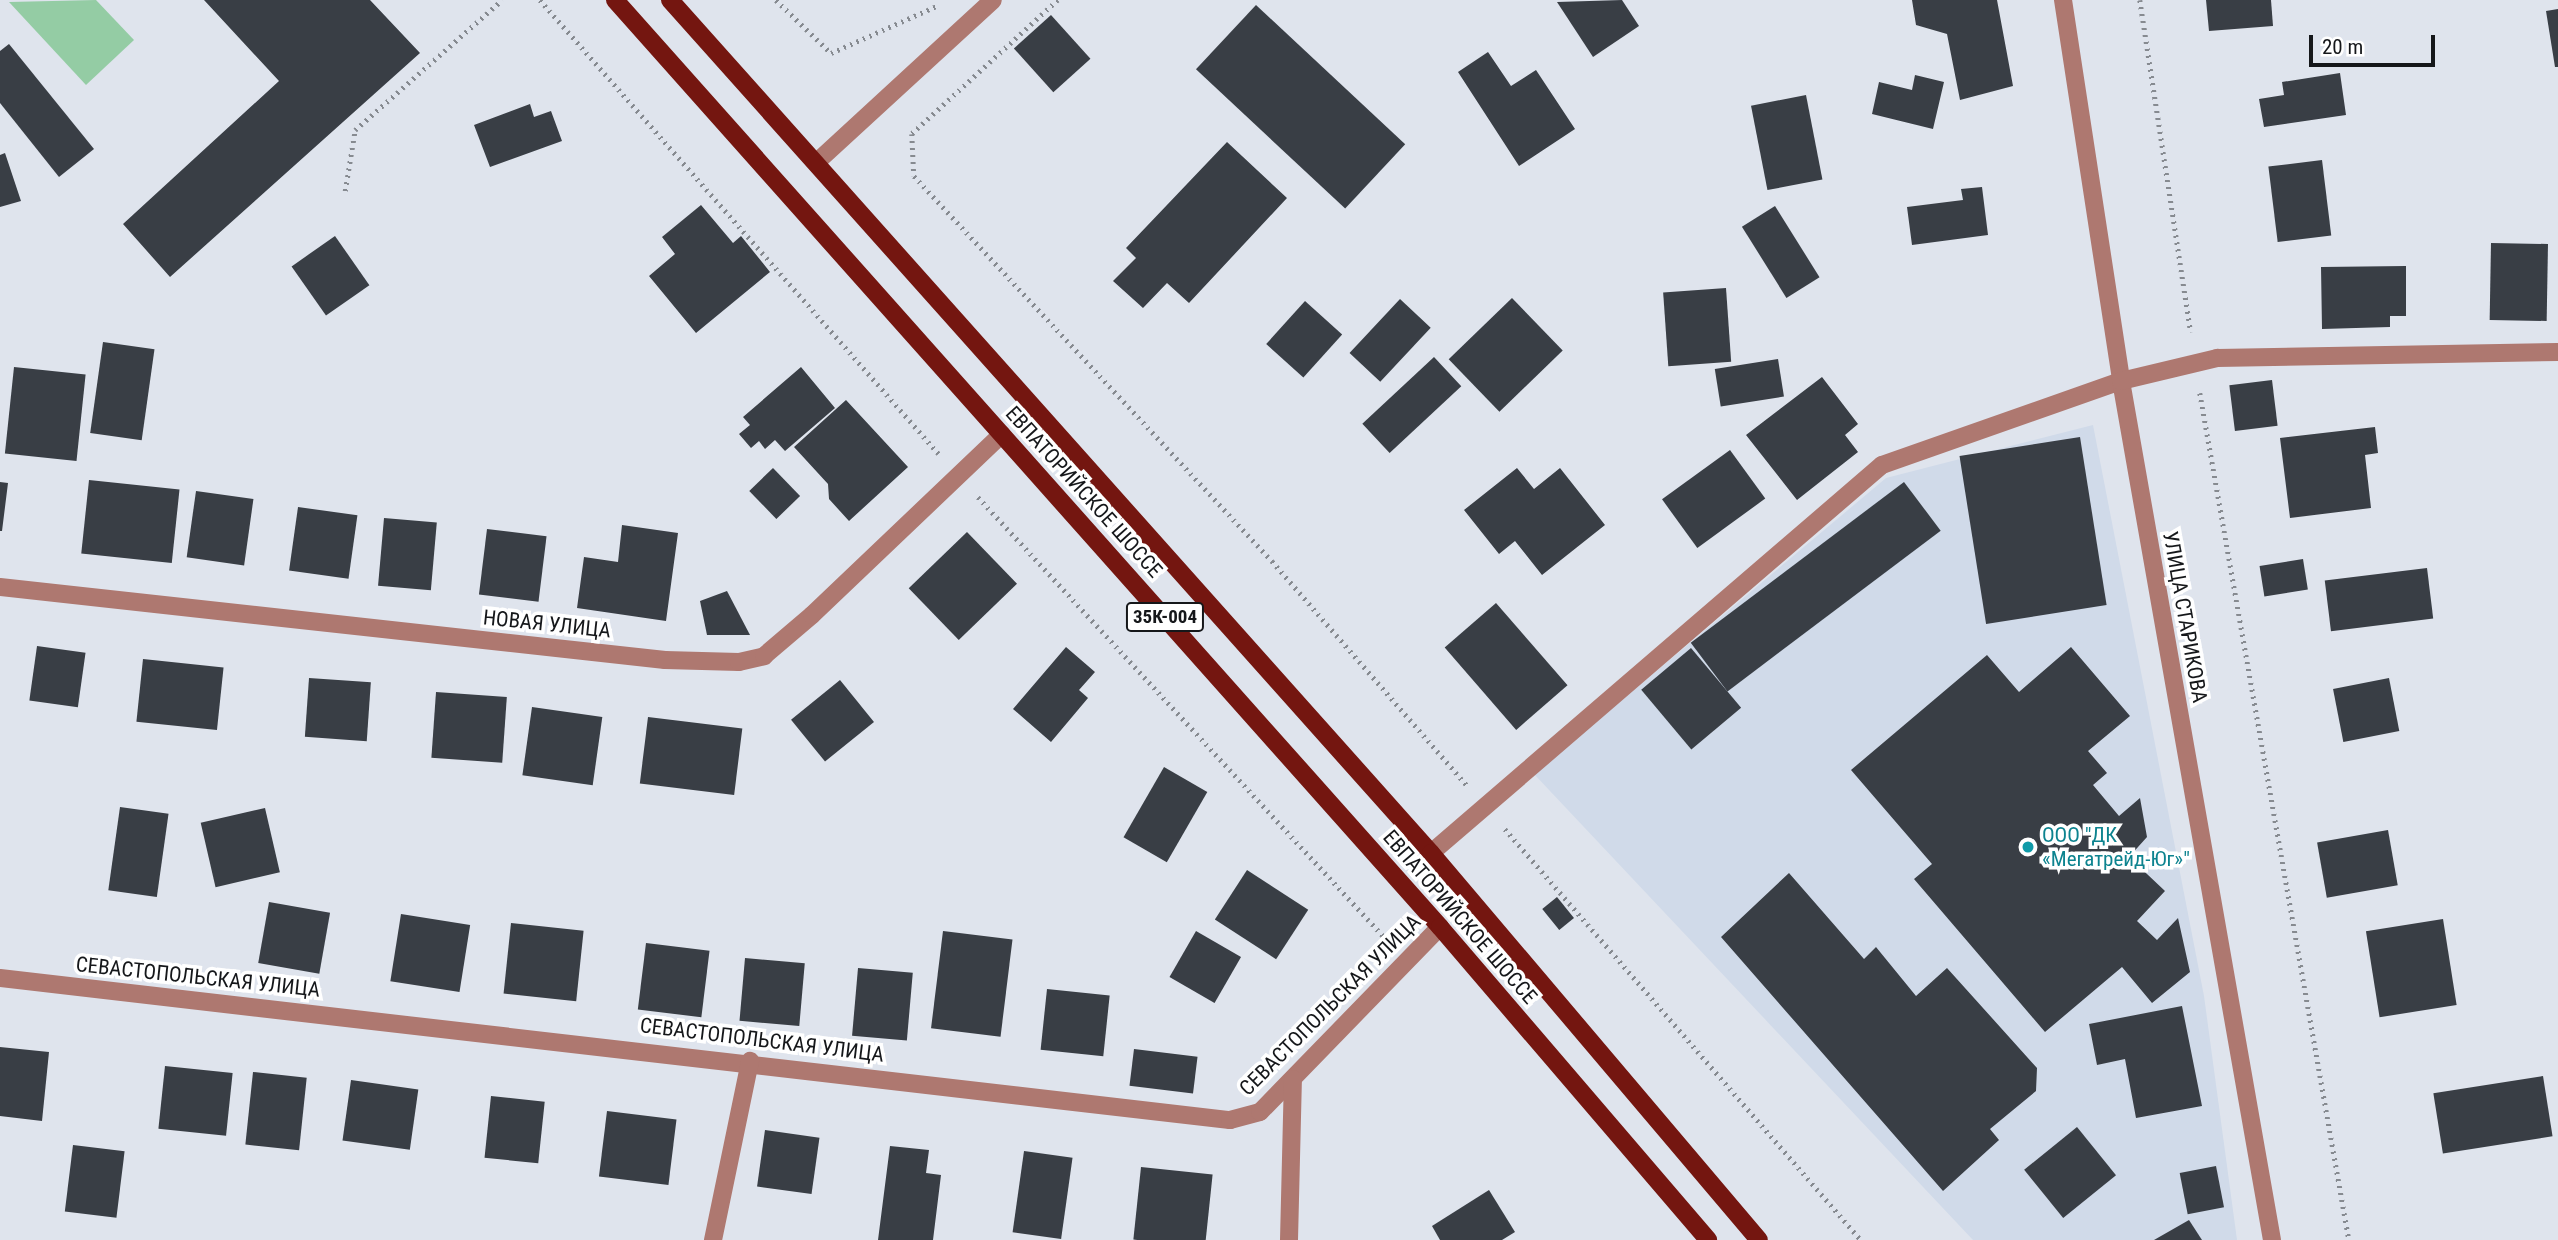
<!DOCTYPE html>
<html>
<head>
<meta charset="utf-8">
<style>
  body { margin:0 }
  #map { position:relative; width:2558px; height:1240px; overflow:hidden; background:#dfe4ed; font-family:"Roboto Condensed",sans-serif }
  div>[style] { position:absolute }
  .built>* { inset:0; background:#d0dae9 }
  .green>* { inset:0; background:#94cca4 }
  .building>* { inset:0; background:#393e45; transform-origin:0 0 }
  .path>* { height:4.5px; margin-top:-2.25px; transform-origin:0; background:repeating-linear-gradient(90deg,#868a90 0 2px,transparent 0 7px) }
  .service>* { height:18px; margin:-9px; padding:0 9px; transform-origin:9px; border-radius:9px; background:#ae7870 }
  .minor>* { height:18px; margin:-9px; padding:0 9px; transform-origin:9px; border-radius:9px; background:#ae7870 }
  .tertiary>* { height:18px; margin:-9px; padding:0 9px; transform-origin:9px; border-radius:9px; background:#ae7870 }
  .primary>* { height:18px; margin:-9px; padding:0 9px; transform-origin:9px; border-radius:9px; background:#741610 }
  .dots>* { width:19px; height:19px; translate:-50% -50%; box-sizing:border-box; border:4px solid #fff; border-radius:50% }
  span { translate:-50% -50%; white-space:nowrap; text-align:center; line-height:1.15; -webkit-text-stroke:7px #fff; paint-order:stroke }
  .shield-label span { padding:2px 5px; background:#fff; border:2px solid; border-radius:5px; -webkit-text-stroke-width:0 }
  .shield-label { font-size:19px; color:#15171a; font-weight:700 }
  .street-label { font-size:21px; color:#15171a }
  .culture-label { font-size:21px; color:#0d838f }
  .left { translate:0 -50%; text-align:left }
  .scale { position:absolute; left:2309px; top:35px; width:126px; height:32px; box-sizing:border-box; border:4px solid #15171a; border-top:0; padding-left:9px; font-size:21px; line-height:24px; white-space:nowrap; color:#15171a; -webkit-text-stroke:5px #fff; paint-order:stroke }
</style>
</head>
<body>
<div id="map">
  <div class="built">
    <i style="clip-path:polygon(2093px 425px,2204px 996px,2237px 1240px,1973px 1240px,1534px 774px,1886px 478px)"></i>
  </div>
  <div class="green">
    <i style="clip-path:polygon(96px 0,134px 40px,86px 85px,9px 2px)"></i>
  </div>
  <div class="building">
    <i style="clip-path:polygon(204px 0,370px 0,420px 53px,170px 277px,123px 224px,279px 81px)"></i>
    <i style="clip-path:polygon(1622px 0,1639px 26px,1593px 57px,1557px 2px)"></i>
    <i style="clip-path:polygon(1912px 0,1997px 0,2013px 86px,1960px 100px,1947px 34px,1916px 25px)"></i>
    <i style="clip-path:polygon(2206px 0,2271px 0,2273px 26px,2209px 31px)"></i>
    <i style="left:1256px;top:5px;width:204px;height:88px;rotate:43deg"></i>
    <i style="clip-path:polygon(2558px 9px,2558px 67px,2555px 67px,2546px 11px)"></i>
    <i style="left:1051px;top:15px;width:59px;height:50px;rotate:48deg"></i>
    <i style="clip-path:polygon(9px 44px,94px 149px,59px 177px,0 103px,0 51px)"></i>
    <i style="clip-path:polygon(1488px 52px,1511px 86px,1536px 70px,1575px 129px,1519px 166px,1458px 72px)"></i>
    <i style="clip-path:polygon(2340px 73px,2346px 115px,2264px 127px,2259px 99px,2284px 95px,2282px 82px)"></i>
    <i style="clip-path:polygon(1915px 75px,1944px 82px,1933px 129px,1872px 114px,1879px 82px,1912px 90px)"></i>
    <i style="left:1806px;top:95px;width:86px;height:56px;rotate:79deg"></i>
    <i style="clip-path:polygon(530px 104px,534px 117px,551px 111px,562px 141px,490px 167px,474px 125px)"></i>
    <i style="clip-path:polygon(1227px 142px,1287px 198px,1189px 303px,1167px 283px,1143px 308px,1113px 281px,1136px 258px,1126px 248px)"></i>
    <i style="clip-path:polygon(5px 153px,21px 201px,0 207px,0 155px)"></i>
    <i style="left:2322px;top:160px;width:76px;height:54px;rotate:83deg"></i>
    <i style="clip-path:polygon(1982px 187px,1988px 235px,1912px 245px,1907px 207px,1963px 200px,1961px 189px)"></i>
    <i style="clip-path:polygon(701px 205px,733px 243px,741px 236px,770px 272px,696px 333px,649px 276px,675px 254px,662px 237px)"></i>
    <i style="left:1775px;top:206px;width:84px;height:39px;rotate:58deg"></i>
    <i style="left:335px;top:236px;width:60px;height:53px;rotate:55deg"></i>
    <i style="left:2491px;top:243px;width:57px;height:77px;rotate:1deg"></i>
    <i style="clip-path:polygon(2406px 266px,2406px 316px,2390px 316px,2390px 327px,2322px 329px,2321px 267px)"></i>
    <i style="left:1726px;top:288px;width:74px;height:63px;rotate:86deg"></i>
    <i style="left:1512px;top:298px;width:73px;height:88px;rotate:46deg"></i>
    <i style="left:1400px;top:299px;width:42px;height:74px;rotate:43deg"></i>
    <i style="left:1305px;top:301px;width:50px;height:58px;rotate:42deg"></i>
    <i style="left:103px;top:342px;width:52px;height:92px;rotate:8deg"></i>
    <i style="left:1434px;top:357px;width:40px;height:98px;rotate:47deg"></i>
    <i style="left:1778px;top:359px;width:38px;height:64px;rotate:81deg"></i>
    <i style="left:14px;top:367px;width:72px;height:87px;rotate:6deg"></i>
    <i style="clip-path:polygon(801px 367px,835px 408px,785px 451px,775px 440px,765px 449px,759px 441px,751px 448px,739px 434px,750px 425px,743px 417px)"></i>
    <i style="clip-path:polygon(1822px 377px,1858px 424px,1845px 435px,1858px 452px,1797px 500px,1746px 435px)"></i>
    <i style="left:2272px;top:380px;width:46px;height:43px;rotate:83deg"></i>
    <i style="clip-path:polygon(846px 400px,908px 467px,849px 521px,829px 499px,828px 484px,794px 447px)"></i>
    <i style="clip-path:polygon(2375px 427px,2378px 453px,2365px 455px,2371px 508px,2290px 518px,2280px 438px)"></i>
    <i style="left:2080px;top:437px;width:170px;height:122px;rotate:81deg"></i>
    <i style="left:1730px;top:450px;width:60px;height:84px;rotate:54deg"></i>
    <i style="left:773px;top:468px;width:39px;height:33px;rotate:46deg"></i>
    <i style="clip-path:polygon(1517px 468px,1534px 489px,1560px 468px,1605px 525px,1542px 575px,1515px 541px,1499px 554px,1464px 510px)"></i>
    <i style="left:89px;top:480px;width:91px;height:74px;rotate:6deg"></i>
    <i style="clip-path:polygon(0 482px,8px 483px,2px 531px,0 531px)"></i>
    <i style="left:1904px;top:482px;width:61px;height:267px;rotate:53deg"></i>
    <i style="left:196px;top:491px;width:58px;height:67px;rotate:8deg"></i>
    <i style="left:298px;top:507px;width:60px;height:64px;rotate:8deg"></i>
    <i style="left:384px;top:518px;width:53px;height:68px;rotate:5deg"></i>
    <i style="clip-path:polygon(622px 525px,678px 533px,666px 621px,577px 608px,584px 557px,618px 562px)"></i>
    <i style="left:487px;top:529px;width:60px;height:66px;rotate:7deg"></i>
    <i style="left:967px;top:532px;width:72px;height:81px;rotate:46deg"></i>
    <i style="left:2303px;top:559px;width:31px;height:44px;rotate:81deg"></i>
    <i style="left:2427px;top:568px;width:51px;height:103px;rotate:83deg"></i>
    <i style="clip-path:polygon(727px 591px,750px 635px,707px 635px,700px 601px)"></i>
    <i style="left:1496px;top:603px;width:109px;height:68px;rotate:49deg"></i>
    <i style="left:37px;top:646px;width:49px;height:55px;rotate:8deg"></i>
    <i style="clip-path:polygon(1066px 647px,1095px 672px,1079px 690px,1088px 698px,1051px 742px,1013px 709px)"></i>
    <i style="clip-path:polygon(2071px 647px,2130px 716px,2088px 751px,2107px 773px,2093px 785px,2119px 816px,2140px 798px,2147px 837px,2129px 857px,2165px 891px,2137px 921px,2157px 940px,2178px 918px,2190px 972px,2152px 1003px,2122px 967px,2045px 1032px,1914px 879px,1932px 864px,1851px 770px,1987px 655px,2019px 692px)"></i>
    <i style="left:1691px;top:648px;width:78px;height:65px;rotate:50deg"></i>
    <i style="left:143px;top:659px;width:81px;height:63px;rotate:6deg"></i>
    <i style="left:309px;top:678px;width:62px;height:59px;rotate:4deg"></i>
    <i style="left:2389px;top:678px;width:54px;height:57px;rotate:79deg"></i>
    <i style="left:840px;top:680px;width:54px;height:63px;rotate:51deg"></i>
    <i style="left:436px;top:692px;width:71px;height:66px;rotate:4deg"></i>
    <i style="left:532px;top:707px;width:71px;height:69px;rotate:8deg"></i>
    <i style="left:648px;top:717px;width:95px;height:67px;rotate:7deg"></i>
    <i style="left:1164px;top:767px;width:50px;height:81px;rotate:30deg"></i>
    <i style="left:120px;top:807px;width:49px;height:84px;rotate:8deg"></i>
    <i style="left:265px;top:808px;width:66px;height:66px;rotate:77deg"></i>
    <i style="left:2388px;top:830px;width:56px;height:72px;rotate:80deg"></i>
    <i style="left:1247px;top:870px;width:73px;height:59px;rotate:33deg"></i>
    <i style="clip-path:polygon(1789px 873px,1864px 959px,1876px 947px,1916px 996px,1947px 968px,2037px 1068px,2036px 1091px,1990px 1129px,1999px 1140px,1943px 1191px,1721px 937px)"></i>
    <i style="left:1557px;top:897px;width:27px;height:19px;rotate:51deg"></i>
    <i style="left:269px;top:902px;width:62px;height:62px;rotate:10deg"></i>
    <i style="left:401px;top:914px;width:70px;height:68px;rotate:9deg"></i>
    <i style="left:2443px;top:919px;width:87px;height:78px;rotate:81deg"></i>
    <i style="left:511px;top:923px;width:73px;height:71px;rotate:6deg"></i>
    <i style="left:943px;top:931px;width:70px;height:98px;rotate:7deg"></i>
    <i style="left:1196px;top:931px;width:52px;height:53px;rotate:30deg"></i>
    <i style="left:646px;top:943px;width:64px;height:67px;rotate:7deg"></i>
    <i style="left:745px;top:958px;width:60px;height:63px;rotate:5deg"></i>
    <i style="left:858px;top:968px;width:55px;height:68px;rotate:5deg"></i>
    <i style="left:1047px;top:989px;width:63px;height:61px;rotate:6deg"></i>
    <i style="clip-path:polygon(2182px 1006px,2202px 1106px,2136px 1118px,2125px 1059px,2097px 1065px,2089px 1024px)"></i>
    <i style="clip-path:polygon(0 1047px,49px 1052px,42px 1121px,0 1116px)"></i>
    <i style="left:1134px;top:1049px;width:64px;height:37px;rotate:7deg"></i>
    <i style="left:165px;top:1066px;width:68px;height:63px;rotate:6deg"></i>
    <i style="left:253px;top:1072px;width:54px;height:73px;rotate:6deg"></i>
    <i style="left:2543px;top:1076px;width:61px;height:111px;rotate:81deg"></i>
    <i style="left:351px;top:1080px;width:68px;height:61px;rotate:8deg"></i>
    <i style="left:491px;top:1096px;width:54px;height:62px;rotate:6deg"></i>
    <i style="left:607px;top:1111px;width:70px;height:66px;rotate:7deg"></i>
    <i style="left:2077px;top:1127px;width:62px;height:68px;rotate:51deg"></i>
    <i style="left:765px;top:1130px;width:55px;height:57px;rotate:8deg"></i>
    <i style="left:73px;top:1145px;width:52px;height:67px;rotate:7deg"></i>
    <i style="clip-path:polygon(890px 1146px,929px 1150px,926px 1173px,941px 1175px,933px 1240px,878px 1240px)"></i>
    <i style="left:1024px;top:1151px;width:49px;height:82px;rotate:8deg"></i>
    <i style="left:2216px;top:1166px;width:42px;height:37px;rotate:79deg"></i>
    <i style="left:1141px;top:1167px;width:72px;height:73px;rotate:6deg"></i>
    <i style="clip-path:polygon(1489px 1190px,1515px 1232px,1502px 1240px,1440px 1240px,1432px 1226px)"></i>
    <i style="clip-path:polygon(2189px 1220px,2202px 1240px,2154px 1240px)"></i>
  </div>
  <div class="path">
    <i style="left:540px;top:0;width:604px;rotate:48.69deg"></i>
    <i style="left:776px;top:0;width:76px;rotate:43.9deg"></i>
    <i style="left:831px;top:53px;width:118px;rotate:-24deg"></i>
    <i style="left:1058px;top:0;width:198px;rotate:137.5deg"></i>
    <i style="left:912px;top:134px;width:42px;rotate:87.3deg"></i>
    <i style="left:914px;top:176px;width:526px;rotate:47.08deg"></i>
    <i style="left:1272px;top:561px;width:297px;rotate:49deg"></i>
    <i style="left:2140px;top:0;width:336px;rotate:81.3deg"></i>
    <i style="left:345px;top:191px;width:62px;rotate:-80.7deg"></i>
    <i style="left:355px;top:130px;width:196px;rotate:-41.5deg"></i>
    <i style="left:2200px;top:393px;width:860px;rotate:80.02deg"></i>
    <i style="left:978px;top:497px;width:603px;rotate:47.29deg"></i>
    <i style="left:1505px;top:829px;width:544px;rotate:49.1deg"></i>
  </div>
  <div class="service">
    <i style="left:1431px;top:853px;width:595px;rotate:-40.71deg"></i>
    <i style="left:1882px;top:465px;width:253px;rotate:-19.4deg"></i>
  </div>
  <div class="minor">
    <i style="left:2063px;top:0;width:385px;rotate:81.3deg"></i>
    <i style="left:2121px;top:381px;width:872px;rotate:80.03deg"></i>
    <i style="left:2121px;top:381px;width:99px;rotate:-13.5deg"></i>
    <i style="left:2217px;top:358px;width:341px;rotate:-1deg"></i>
    <i style="left:0;top:587px;width:669px;rotate:6.26deg"></i>
    <i style="left:665px;top:660px;width:74px;rotate:1.5deg"></i>
    <i style="left:739px;top:662px;width:26px;rotate:-13deg"></i>
    <i style="left:764px;top:656px;width:63px;rotate:-40.5deg"></i>
    <i style="left:812px;top:615px;width:262px;rotate:-43.6deg"></i>
    <i style="left:0;top:978px;width:1238px;rotate:6.59deg"></i>
    <i style="left:1230px;top:1120px;width:31px;rotate:-15deg"></i>
    <i style="left:1260px;top:1112px;width:258px;rotate:-45.8deg"></i>
    <i style="left:713px;top:1240px;width:183px;rotate:-78.3deg"></i>
    <i style="left:1289px;top:1240px;width:161px;rotate:-88.6deg"></i>
  </div>
  <div class="tertiary">
    <i style="left:819px;top:160px;width:236px;rotate:-42.6deg"></i>
  </div>
  <div class="primary">
    <i style="left:615px;top:0;width:1241px;rotate:48.33deg"></i>
    <i style="left:1440px;top:927px;width:412px;rotate:49.4deg"></i>
    <i style="left:670px;top:0;width:1143px;rotate:48.26deg"></i>
    <i style="left:1431px;top:853px;width:507px;rotate:49.72deg"></i>
  </div>
  <div class="dots">
    <i style="left:2028px;top:847px;background:#0f9aa8"></i>
  </div>
  <div class="shield-label">
    <span style="left:1165px;top:617px">35К-004</span>
  </div>
  <div class="street-label">
    <span style="left:1084px;top:492px;rotate:48deg">ЕВПАТОРИЙСКОЕ ШОССЕ</span>
    <span style="left:2185px;top:617px;rotate:80deg">УЛИЦА СТАРИКОВА</span>
    <span style="left:547px;top:624px;rotate:6deg">НОВАЯ УЛИЦА</span>
    <span style="left:1460px;top:917px;rotate:49deg">ЕВПАТОРИЙСКОЕ ШОССЕ</span>
    <span style="left:198px;top:977px;rotate:6deg">СЕВАСТОПОЛЬСКАЯ УЛИЦА</span>
    <span style="left:1330px;top:1005px;rotate:-45deg">СЕВАСТОПОЛЬСКАЯ УЛИЦА</span>
    <span style="left:762px;top:1040px;rotate:7deg">СЕВАСТОПОЛЬСКАЯ УЛИЦА</span>
  </div>
  <div class="culture-label">
    <span class="left" style="left:2042px;top:847px">ООО "ДК<br>«Мегатрейд-Юг»"</span>
  </div>
  <div class="scale">20 m</div>
</div>
</body>
</html>
